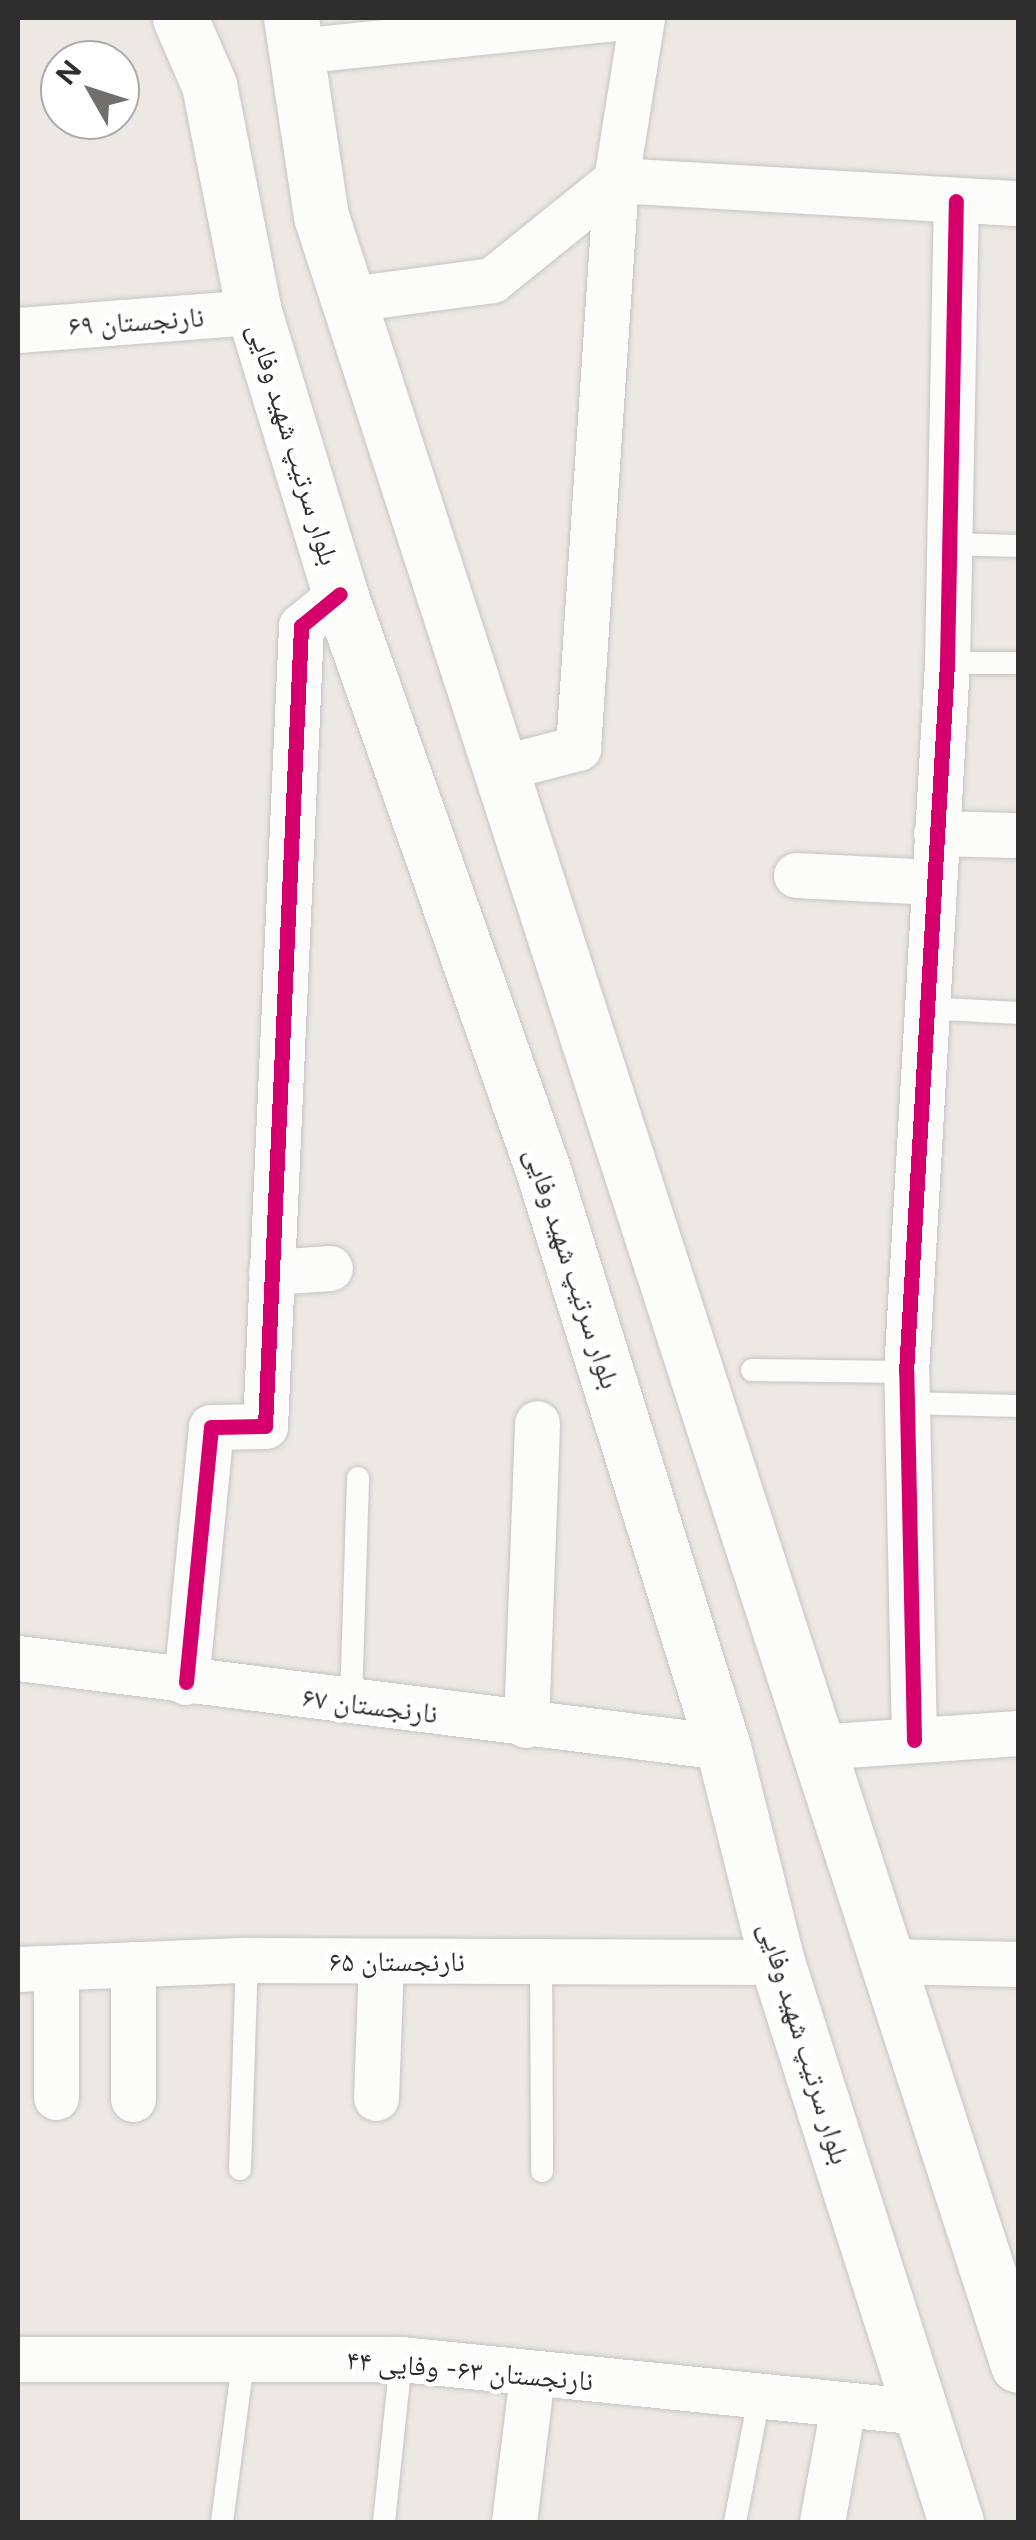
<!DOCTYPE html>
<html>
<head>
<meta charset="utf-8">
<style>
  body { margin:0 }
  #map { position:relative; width:1036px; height:2540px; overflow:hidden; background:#ece8e4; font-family:Figtree,"Noto Naskh Arabic",sans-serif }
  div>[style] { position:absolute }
  .roads { filter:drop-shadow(0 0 2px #c5c4c5) drop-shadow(0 0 2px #c5c4c5) }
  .service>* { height:22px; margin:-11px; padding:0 11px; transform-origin:11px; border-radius:11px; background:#fcfcfb }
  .minor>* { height:45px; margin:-22.5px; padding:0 22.5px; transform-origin:22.5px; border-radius:22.5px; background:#fcfcfb }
  .secondary>* { height:55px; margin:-27.5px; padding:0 27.5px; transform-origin:27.5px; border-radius:27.5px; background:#fcfcfb }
  .cycleway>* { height:15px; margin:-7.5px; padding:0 7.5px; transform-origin:7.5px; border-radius:7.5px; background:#d6006c }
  span { translate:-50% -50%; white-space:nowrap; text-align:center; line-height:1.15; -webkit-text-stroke:9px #fff; paint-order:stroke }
  .street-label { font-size:28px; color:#2e2e2e }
  .frame { position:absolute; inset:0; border:20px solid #2e2e2e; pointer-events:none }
  .north { position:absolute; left:40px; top:40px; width:100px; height:100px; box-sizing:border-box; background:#fff; border:2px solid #ababab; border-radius:50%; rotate:309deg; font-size:28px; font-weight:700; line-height:40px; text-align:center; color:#2e2e2e }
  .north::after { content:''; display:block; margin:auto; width:35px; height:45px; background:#706f6e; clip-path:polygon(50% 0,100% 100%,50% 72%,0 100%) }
</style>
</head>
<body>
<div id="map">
  <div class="roads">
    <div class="service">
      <i style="left:951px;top:544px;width:67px;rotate:1.7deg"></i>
      <i style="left:947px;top:663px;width:71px"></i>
      <i style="left:924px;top:1008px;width:94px;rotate:3deg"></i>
      <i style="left:752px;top:1370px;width:154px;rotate:0.7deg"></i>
      <i style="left:907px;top:1403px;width:111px;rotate:1.5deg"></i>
      <i style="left:351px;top:1702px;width:224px;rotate:-88.2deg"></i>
      <i style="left:541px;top:1962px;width:209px;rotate:89.7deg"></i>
      <i style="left:240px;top:2169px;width:209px;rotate:-88.1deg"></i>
      <i style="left:222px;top:2522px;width:167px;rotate:-82.5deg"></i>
      <i style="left:384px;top:2522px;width:164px;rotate:-84deg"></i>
      <i style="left:735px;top:2522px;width:125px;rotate:-79deg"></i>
    </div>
    <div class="minor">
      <i style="left:296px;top:51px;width:320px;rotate:-5.9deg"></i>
      <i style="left:616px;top:180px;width:403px;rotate:3.3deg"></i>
      <i style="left:350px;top:299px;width:143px;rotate:-7.6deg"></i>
      <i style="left:492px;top:280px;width:159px;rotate:-38.9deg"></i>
      <i style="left:18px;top:330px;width:237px;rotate:-4.4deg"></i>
      <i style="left:500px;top:768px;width:81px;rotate:-14.4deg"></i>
      <i style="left:578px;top:748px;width:569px;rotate:-86.17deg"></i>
      <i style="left:616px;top:180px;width:164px;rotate:-80.9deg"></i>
      <i style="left:936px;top:833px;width:77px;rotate:1.5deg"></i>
      <i style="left:796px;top:875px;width:137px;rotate:2.9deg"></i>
      <i style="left:271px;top:1272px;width:59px;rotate:-3.9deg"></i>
      <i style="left:18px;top:1658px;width:711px;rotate:7.2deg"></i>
      <i style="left:186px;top:1682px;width:256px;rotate:-84.4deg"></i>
      <i style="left:211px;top:1427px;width:54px;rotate:-1.1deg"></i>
      <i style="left:265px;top:1426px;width:801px;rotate:-87.42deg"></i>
      <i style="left:301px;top:626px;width:50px;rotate:-39.4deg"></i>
      <i style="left:526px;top:1725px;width:302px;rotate:-87.9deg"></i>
      <i style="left:914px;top:1740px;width:368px;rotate:-91.2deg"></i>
      <i style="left:906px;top:1372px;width:710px;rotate:-86.69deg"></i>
      <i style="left:947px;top:663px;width:462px;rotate:-88.9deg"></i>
      <i style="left:818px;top:1747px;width:200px;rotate:-4deg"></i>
      <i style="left:887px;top:1961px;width:131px;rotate:1.3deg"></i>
      <i style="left:56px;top:1968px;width:129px;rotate:90deg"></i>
      <i style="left:18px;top:1969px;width:229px;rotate:-2.3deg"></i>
      <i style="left:247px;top:1960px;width:530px;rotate:0.22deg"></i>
      <i style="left:376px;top:2098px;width:137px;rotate:-87.9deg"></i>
      <i style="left:133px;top:2099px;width:135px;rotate:-90deg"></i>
      <i style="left:18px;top:2359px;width:383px"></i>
      <i style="left:401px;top:2359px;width:523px;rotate:5.82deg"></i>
      <i style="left:514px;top:2522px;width:148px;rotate:-83deg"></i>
      <i style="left:822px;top:2522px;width:117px;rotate:-79.7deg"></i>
    </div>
    <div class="secondary">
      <i style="left:180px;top:18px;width:73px;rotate:66.6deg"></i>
      <i style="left:209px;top:85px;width:231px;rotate:78.8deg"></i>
      <i style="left:254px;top:312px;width:295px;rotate:73deg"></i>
      <i style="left:340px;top:594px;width:614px;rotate:70.59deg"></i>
      <i style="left:544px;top:1173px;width:601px;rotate:72.68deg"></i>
      <i style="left:723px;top:1747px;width:222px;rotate:75.9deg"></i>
      <i style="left:777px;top:1962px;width:588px;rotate:72.27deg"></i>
      <i style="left:291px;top:18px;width:200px;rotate:81.4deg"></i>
      <i style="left:321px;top:216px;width:2259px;rotate:72.03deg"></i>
    </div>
  </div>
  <div class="cycleway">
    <i style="left:186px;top:1682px;width:256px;rotate:-84.4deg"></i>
    <i style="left:211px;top:1427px;width:54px;rotate:-1.1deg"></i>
    <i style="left:265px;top:1426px;width:801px;rotate:-87.42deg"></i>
    <i style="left:301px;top:626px;width:50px;rotate:-39.4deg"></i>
    <i style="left:914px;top:1740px;width:368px;rotate:-91.2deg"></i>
    <i style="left:906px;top:1372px;width:710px;rotate:-86.69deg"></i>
    <i style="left:947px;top:663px;width:462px;rotate:-88.9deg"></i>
  </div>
  <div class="street-label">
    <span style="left:136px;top:321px;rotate:-4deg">نارنجستان ۶۹</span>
    <span style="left:294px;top:444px;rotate:73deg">بلوار سرتیپ شهید وفایی</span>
    <span style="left:573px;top:1268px;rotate:72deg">بلوار سرتیپ شهید وفایی</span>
    <span style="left:370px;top:1705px;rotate:7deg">نارنجستان ۶۷</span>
    <span style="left:397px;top:1961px">نارنجستان ۶۵</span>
    <span style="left:805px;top:2043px;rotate:73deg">بلوار سرتیپ شهید وفایی</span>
    <span style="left:470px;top:2370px;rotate:5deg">نارنجستان ۶۳- وفایی ۴۴</span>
  </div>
  <div class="frame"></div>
  <div class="north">N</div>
</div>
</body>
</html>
